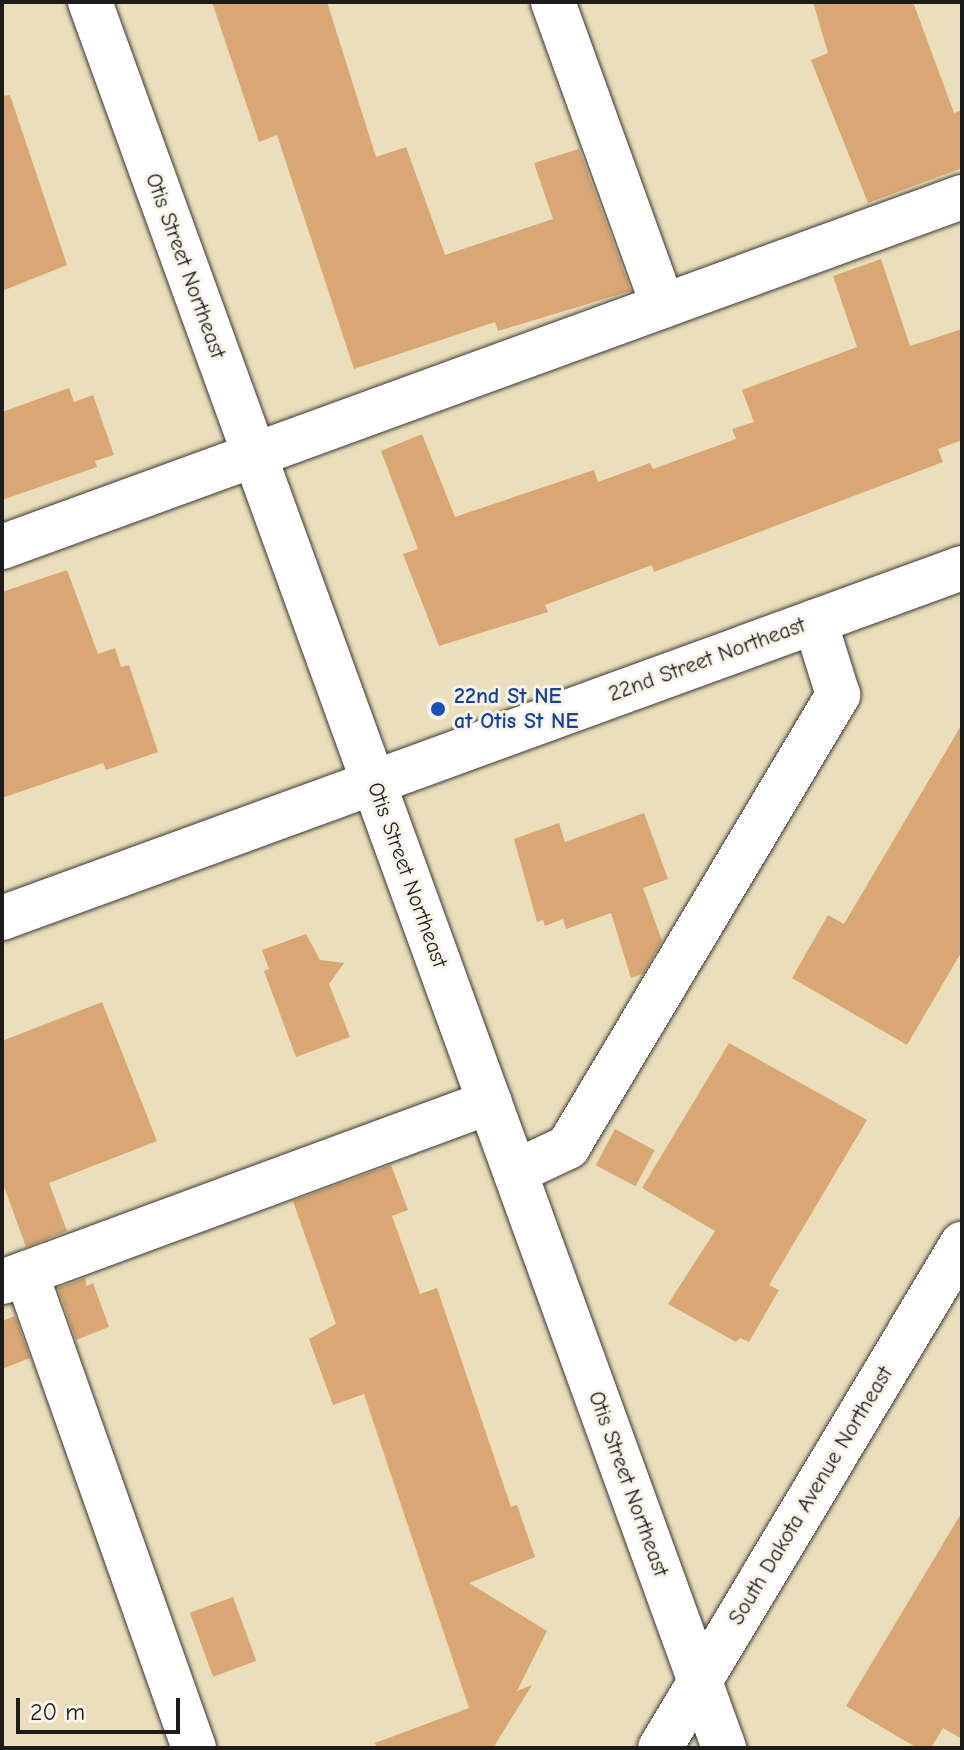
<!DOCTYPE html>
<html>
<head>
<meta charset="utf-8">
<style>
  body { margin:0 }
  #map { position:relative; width:964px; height:1750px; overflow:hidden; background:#ebdebb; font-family:"Comic Neue",sans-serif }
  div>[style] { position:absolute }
  .building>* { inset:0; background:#d9a774; transform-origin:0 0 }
  .roads { filter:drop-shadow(0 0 2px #3b3934) drop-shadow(0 0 2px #3b3934) }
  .minor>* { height:44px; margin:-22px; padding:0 22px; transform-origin:22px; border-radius:22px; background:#fff }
  .major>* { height:44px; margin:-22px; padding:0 22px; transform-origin:22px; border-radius:22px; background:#fff }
  .dots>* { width:22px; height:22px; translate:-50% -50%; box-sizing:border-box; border:4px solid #f7f3e8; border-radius:50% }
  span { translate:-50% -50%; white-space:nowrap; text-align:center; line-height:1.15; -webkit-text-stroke:6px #f7f3e8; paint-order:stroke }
  .street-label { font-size:22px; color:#1c1c1c }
  .transit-label { font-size:22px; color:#164399; font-weight:700 }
  .left { translate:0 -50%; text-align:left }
  .frame { position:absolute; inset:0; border:4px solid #1c1c1c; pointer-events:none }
  .scale { position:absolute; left:16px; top:1698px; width:164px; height:36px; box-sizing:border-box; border:4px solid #1c1c1c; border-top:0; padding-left:10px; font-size:24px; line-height:28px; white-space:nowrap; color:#1c1c1c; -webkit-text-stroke:6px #f7f3e8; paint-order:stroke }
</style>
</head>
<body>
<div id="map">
  <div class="building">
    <i style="clip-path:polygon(212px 2px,327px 2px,376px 157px,406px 147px,445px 255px,553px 219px,534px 163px,579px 149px,631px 291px,498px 331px,495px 322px,354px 369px,277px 135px,259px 142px)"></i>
    <i style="clip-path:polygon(813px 2px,913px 2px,954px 113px,962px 110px,962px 168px,868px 203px,811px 60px,828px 53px)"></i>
    <i style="clip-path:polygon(10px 95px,67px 265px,2px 291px,2px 96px)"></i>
    <i style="clip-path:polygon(881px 259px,910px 346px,962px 329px,962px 440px,938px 449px,943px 462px,654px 572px,652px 565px,545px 605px,548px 612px,439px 646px,403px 554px,418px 549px,381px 451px,422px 434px,455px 517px,594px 470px,598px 482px,650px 463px,653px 469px,736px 439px,732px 429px,754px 422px,742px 390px,857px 347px,833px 276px)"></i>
    <i style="clip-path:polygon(69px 388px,74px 402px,93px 395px,114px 455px,95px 461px,97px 467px,2px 500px,2px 412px)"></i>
    <i style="clip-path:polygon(67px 570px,98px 654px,115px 648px,121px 667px,129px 665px,158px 752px,106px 770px,103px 763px,2px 798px,2px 592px)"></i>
    <i style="clip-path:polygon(962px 724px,962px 951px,907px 1045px,792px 978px,828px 915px,844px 924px)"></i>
    <i style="clip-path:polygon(644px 813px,668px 879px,643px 888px,662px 941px,643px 974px,631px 978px,611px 913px,566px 929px,563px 919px,545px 926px,543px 920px,537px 922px,514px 839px,559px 823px,565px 842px)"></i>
    <i style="clip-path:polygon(306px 934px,320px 960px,344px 963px,329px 984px,350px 1037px,296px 1057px,264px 971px,269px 969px,262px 950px)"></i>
    <i style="clip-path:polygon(102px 1002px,157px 1141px,49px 1183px,67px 1231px,26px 1247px,2px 1181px,2px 1041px)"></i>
    <i style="clip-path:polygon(729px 1043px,867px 1120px,769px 1285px,779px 1290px,749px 1342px,740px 1338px,736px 1342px,668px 1304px,715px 1231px,642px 1188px)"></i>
    <i style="left:615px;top:1129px;width:45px;height:41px;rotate:28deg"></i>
    <i style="clip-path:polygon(391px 1165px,408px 1210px,392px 1216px,420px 1294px,437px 1288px,511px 1507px,517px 1505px,535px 1557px,469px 1583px,547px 1631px,517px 1691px,532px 1685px,493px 1748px,376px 1748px,375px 1743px,469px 1708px,364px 1394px,333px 1405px,309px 1339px,336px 1324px,293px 1201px)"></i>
    <i style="clip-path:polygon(85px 1278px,87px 1286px,93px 1283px,109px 1327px,76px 1340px,58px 1288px)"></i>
    <i style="clip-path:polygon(15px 1316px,30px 1358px,2px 1369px,2px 1321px)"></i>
    <i style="clip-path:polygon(962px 1512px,962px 1739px,943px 1728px,931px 1748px,917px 1748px,846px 1706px)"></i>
    <i style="left:233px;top:1597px;width:68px;height:46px;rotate:70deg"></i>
  </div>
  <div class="roads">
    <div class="minor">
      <i style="left:90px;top:2px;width:1858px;rotate:70.04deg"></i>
      <i style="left:553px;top:2px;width:323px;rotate:70.1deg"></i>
      <i style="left:2px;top:547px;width:1022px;rotate:-20.03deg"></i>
      <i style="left:2px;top:918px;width:1022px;rotate:-20.03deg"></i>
      <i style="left:515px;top:1172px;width:59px;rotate:-25.3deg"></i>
      <i style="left:568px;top:1147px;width:527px;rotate:-59.15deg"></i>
      <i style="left:838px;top:695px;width:77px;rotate:-107.3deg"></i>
      <i style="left:26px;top:1273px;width:504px;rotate:70.52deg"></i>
      <i style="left:2px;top:1282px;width:520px;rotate:-20.25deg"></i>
    </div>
    <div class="major">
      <i style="left:660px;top:1748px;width:588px;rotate:-59.07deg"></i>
    </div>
  </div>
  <div class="dots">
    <i style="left:438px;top:709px;background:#1a4fb4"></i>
  </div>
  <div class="street-label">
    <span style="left:185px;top:266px;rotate:70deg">Otis Street Northeast</span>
    <span style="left:707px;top:660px;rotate:-20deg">22nd Street Northeast</span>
    <span style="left:407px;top:875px;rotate:70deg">Otis Street Northeast</span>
    <span style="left:628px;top:1484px;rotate:70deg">Otis Street Northeast</span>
    <span style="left:811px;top:1496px;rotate:-59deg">South Dakota Avenue Northeast</span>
  </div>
  <div class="transit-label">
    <span class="left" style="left:454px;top:709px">22nd St NE<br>at Otis St NE</span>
  </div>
  <div class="frame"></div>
  <div class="scale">20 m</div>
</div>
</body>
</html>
